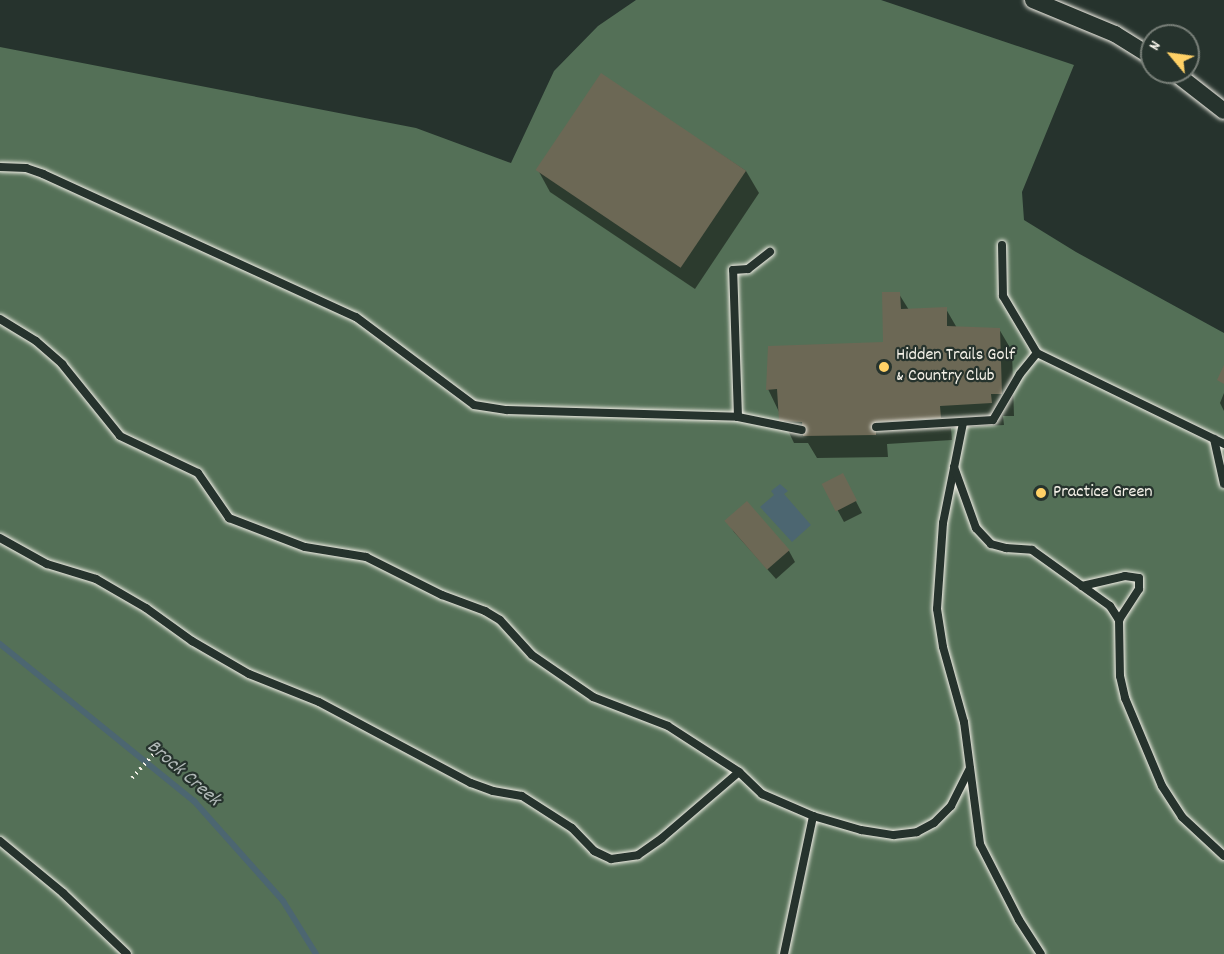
<!DOCTYPE html>
<html>
<head>
<meta charset="utf-8">
<style>
  body { margin:0 }
  #map { position:relative; width:1224px; height:954px; overflow:hidden; background:#26332d; font-family:Dekko,sans-serif }
  div>[style] { position:absolute }
  .green>* { inset:0; background:#547057 }
  .water>* { inset:0; background:#4c6671 }
  .shadow>* { inset:0; background:#0007 }
  .stream>* { height:6px; margin:-3px; padding:0 3px; transform-origin:3px; border-radius:3px; background:#4c6671 }
  .building>* { inset:0; background:#6c6855; transform-origin:0 0 }
  .path>* { height:4px; margin-top:-2px; transform-origin:0; background:repeating-linear-gradient(90deg,#f4f1e8 0 1.5px,transparent 0 6px) }
  .roads { filter:drop-shadow(0 0 2px #f4f1e8) drop-shadow(0 0 2px #f4f1e8) }
  .service>* { height:8px; margin:-4px; padding:0 4px; transform-origin:4px; border-radius:4px; background:#26332d }
  .minor>* { height:16px; margin:-8px; padding:0 8px; transform-origin:8px; border-radius:8px; background:#26332d }
  .dots>* { width:16px; height:16px; translate:-50% -50%; box-sizing:border-box; border:3px solid #26332d; border-radius:50% }
  span { translate:-50% -50%; white-space:nowrap; text-align:center; line-height:1.15; -webkit-text-stroke:4.5px #26332d; paint-order:stroke }
  .poi-label { font-size:18px; color:#f4f1e8 }
  .left { translate:0 -50%; text-align:left }
  .water-label { font-size:20px; color:#b1b9b8; font-style:italic }
  .north { position:absolute; left:1140px; top:24px; width:60px; height:60px; box-sizing:border-box; background:#26332d; border:2px solid #787f78; border-radius:50%; rotate:299deg; font-size:16px; font-weight:700; line-height:24px; text-align:center; color:#f4f1e8 }
  .north::after { content:''; display:block; margin:auto; width:21px; height:27px; background:#ffd166; clip-path:polygon(50% 0,100% 100%,50% 72%,0 100%) }
</style>
</head>
<body>
<div id="map">
  <div class="green">
    <i style="clip-path:polygon(636px 0,881px 0,1074px 65px,1022px 192px,1024px 220px,1076px 252px,1224px 333px,1224px 954px,0 954px,0 47px,416px 128px,511px 163px,554px 71px,598px 26px)"></i>
  </div>
  <div class="water">
    <i style="clip-path:polygon(780px 484px,788px 491px,784px 494px,811px 525px,792px 542px,760px 507px,774px 495px,771px 491px)"></i>
  </div>
  <div class="shadow">
    <i style="clip-path:polygon(601px 75px,746px 171px,759px 193px,695px 289px,550px 192px,538px 170px)"></i>
    <i style="clip-path:polygon(899px 294px,909px 310px,946px 309px,957px 328px,999px 329px,1012px 351px,1014px 416px,1003px 416px,1004px 425px,951px 428px,952px 440px,887px 444px,888px 457px,817px 458px,808px 443px,794px 443px,768px 389px,885px 343px)"></i>
    <i style="clip-path:polygon(1224px 393px,1224px 411px,1220px 403px)"></i>
    <i style="clip-path:polygon(824px 485px,848px 486px,862px 513px,844px 522px)"></i>
    <i style="clip-path:polygon(727px 521px,789px 551px,795px 562px,776px 579px,734px 532px)"></i>
  </div>
  <div class="stream">
    <i style="left:0;top:644px;width:250px;rotate:39deg"></i>
    <i style="left:194px;top:801px;width:134px;rotate:48.3deg"></i>
    <i style="left:283px;top:901px;width:62px;rotate:58.1deg"></i>
  </div>
  <div class="building">
    <i style="left:601px;top:73px;width:175px;height:117px;rotate:34deg"></i>
    <i style="clip-path:polygon(882px 292px,900px 292px,901px 309px,947px 307px,947px 326px,1000px 328px,1002px 394px,991px 394px,992px 403px,940px 406px,941px 418px,876px 422px,876px 435px,803px 436px,802px 422px,779px 421px,777px 389px,766px 390px,768px 346px,883px 342px)"></i>
    <i style="clip-path:polygon(1224px 365px,1224px 384px,1217px 380px)"></i>
    <i style="left:843px;top:473px;width:31px;height:24px;rotate:63deg"></i>
    <i style="left:747px;top:501px;width:65px;height:30px;rotate:49deg"></i>
  </div>
  <div class="path">
    <i style="left:132px;top:778px;width:43px;rotate:-47.8deg"></i>
  </div>
  <div class="roads">
    <div class="service">
      <i style="left:0;top:167px;width:26px;rotate:2deg"></i>
      <i style="left:26px;top:168px;width:18px;rotate:19deg"></i>
      <i style="left:43px;top:174px;width:344px;rotate:24.6deg"></i>
      <i style="left:356px;top:317px;width:147px;rotate:36.7deg"></i>
      <i style="left:474px;top:405px;width:33px;rotate:9deg"></i>
      <i style="left:507px;top:410px;width:231px;rotate:1.7deg"></i>
      <i style="left:738px;top:417px;width:65px;rotate:11.5deg"></i>
      <i style="left:1002px;top:245px;width:51px;rotate:88.9deg"></i>
      <i style="left:1003px;top:296px;width:66px;rotate:59.2deg"></i>
      <i style="left:0;top:319px;width:42px;rotate:31.4deg"></i>
      <i style="left:36px;top:341px;width:35px;rotate:41deg"></i>
      <i style="left:62px;top:364px;width:92px;rotate:51.1deg"></i>
      <i style="left:120px;top:436px;width:86px;rotate:25.4deg"></i>
      <i style="left:198px;top:473px;width:55px;rotate:55.4deg"></i>
      <i style="left:229px;top:518px;width:81px;rotate:20.9deg"></i>
      <i style="left:305px;top:547px;width:62px;rotate:9.3deg"></i>
      <i style="left:366px;top:557px;width:85px;rotate:26.6deg"></i>
      <i style="left:442px;top:595px;width:46px;rotate:20.4deg"></i>
      <i style="left:485px;top:611px;width:17px;rotate:31deg"></i>
      <i style="left:500px;top:620px;width:47px;rotate:47.6deg"></i>
      <i style="left:532px;top:655px;width:74px;rotate:34.5deg"></i>
      <i style="left:593px;top:697px;width:80px;rotate:21.1deg"></i>
      <i style="left:668px;top:726px;width:85px;rotate:32.9deg"></i>
      <i style="left:739px;top:772px;width:32px;rotate:44deg"></i>
      <i style="left:762px;top:794px;width:56px;rotate:23.3deg"></i>
      <i style="left:813px;top:816px;width:50px;rotate:16.3deg"></i>
      <i style="left:861px;top:830px;width:33px;rotate:9deg"></i>
      <i style="left:894px;top:835px;width:23px;rotate:-7deg"></i>
      <i style="left:917px;top:832px;width:19px;rotate:-28deg"></i>
      <i style="left:934px;top:823px;width:24px;rotate:-45deg"></i>
      <i style="left:951px;top:806px;width:42px;rotate:-63.4deg"></i>
      <i style="left:738px;top:417px;width:147px;rotate:-91.9deg"></i>
      <i style="left:733px;top:270px;width:15px;rotate:-4deg"></i>
      <i style="left:748px;top:269px;width:28px;rotate:-38deg"></i>
      <i style="left:963px;top:423px;width:102px;rotate:101.3deg"></i>
      <i style="left:943px;top:523px;width:86px;rotate:94deg"></i>
      <i style="left:937px;top:609px;width:38px;rotate:81deg"></i>
      <i style="left:943px;top:647px;width:78px;rotate:74.4deg"></i>
      <i style="left:964px;top:722px;width:123px;rotate:82.5deg"></i>
      <i style="left:980px;top:844px;width:85px;rotate:62.8deg"></i>
      <i style="left:1019px;top:920px;width:40px;rotate:57.1deg"></i>
      <i style="left:876px;top:427px;width:117px;rotate:-3.4deg"></i>
      <i style="left:993px;top:420px;width:53px;rotate:-59.6deg"></i>
      <i style="left:1020px;top:374px;width:27px;rotate:-51deg"></i>
      <i style="left:1037px;top:353px;width:208px;rotate:25.9deg"></i>
      <i style="left:1214px;top:439px;width:46px;rotate:77.5deg"></i>
      <i style="left:954px;top:467px;width:65px;rotate:70.2deg"></i>
      <i style="left:976px;top:528px;width:22px;rotate:47deg"></i>
      <i style="left:991px;top:544px;width:16px;rotate:15deg"></i>
      <i style="left:1006px;top:548px;width:26px;rotate:4deg"></i>
      <i style="left:1032px;top:550px;width:96px;rotate:35.7deg"></i>
      <i style="left:1110px;top:606px;width:17px;rotate:57deg"></i>
      <i style="left:1119px;top:620px;width:56px;rotate:89deg"></i>
      <i style="left:1120px;top:676px;width:23px;rotate:77deg"></i>
      <i style="left:1125px;top:698px;width:95px;rotate:67.2deg"></i>
      <i style="left:1162px;top:786px;width:37px;rotate:57deg"></i>
      <i style="left:1182px;top:817px;width:57px;rotate:42.9deg"></i>
      <i style="left:0;top:538px;width:54px;rotate:29deg"></i>
      <i style="left:47px;top:564px;width:51px;rotate:17deg"></i>
      <i style="left:96px;top:579px;width:58px;rotate:30.1deg"></i>
      <i style="left:146px;top:608px;width:57px;rotate:35.7deg"></i>
      <i style="left:192px;top:641px;width:66px;rotate:30.1deg"></i>
      <i style="left:249px;top:674px;width:75px;rotate:21.8deg"></i>
      <i style="left:319px;top:702px;width:172px;rotate:28.1deg"></i>
      <i style="left:471px;top:783px;width:23px;rotate:20deg"></i>
      <i style="left:493px;top:791px;width:29px;rotate:10deg"></i>
      <i style="left:522px;top:796px;width:59px;rotate:32.6deg"></i>
      <i style="left:572px;top:828px;width:32px;rotate:46deg"></i>
      <i style="left:594px;top:851px;width:19px;rotate:25deg"></i>
      <i style="left:611px;top:859px;width:27px;rotate:-8deg"></i>
      <i style="left:638px;top:855px;width:29px;rotate:-35deg"></i>
      <i style="left:662px;top:838px;width:101px;rotate:-40.6deg"></i>
      <i style="left:1082px;top:586px;width:44px;rotate:-13.1deg"></i>
      <i style="left:1125px;top:576px;width:14px;rotate:8deg"></i>
      <i style="left:1139px;top:578px;width:11px;rotate:90deg"></i>
      <i style="left:1139px;top:589px;width:37px;rotate:123deg"></i>
      <i style="left:0;top:841px;width:82px;rotate:39.5deg"></i>
      <i style="left:63px;top:893px;width:88px;rotate:43.6deg"></i>
      <i style="left:784px;top:954px;width:141px;rotate:-78.1deg"></i>
    </div>
    <div class="minor">
      <i style="left:1033px;top:0;width:89px;rotate:22.5deg"></i>
      <i style="left:1115px;top:34px;width:44px;rotate:31.9deg"></i>
      <i style="left:1174px;top:72px;width:63px;rotate:38deg"></i>
    </div>
  </div>
  <div class="dots">
    <i style="left:884px;top:367px;background:#ffd166"></i>
    <i style="left:1041px;top:493px;background:#ffd166"></i>
  </div>
  <div class="poi-label">
    <span class="left" style="left:896px;top:367px">Hidden Trails Golf<br>&amp; Country Club</span>
    <span class="left" style="left:1053px;top:493px">Practice Green</span>
  </div>
  <div class="water-label">
    <span style="left:183px;top:774px;rotate:41deg">Brock Creek</span>
  </div>
  <div class="north">N</div>
</div>
</body>
</html>
